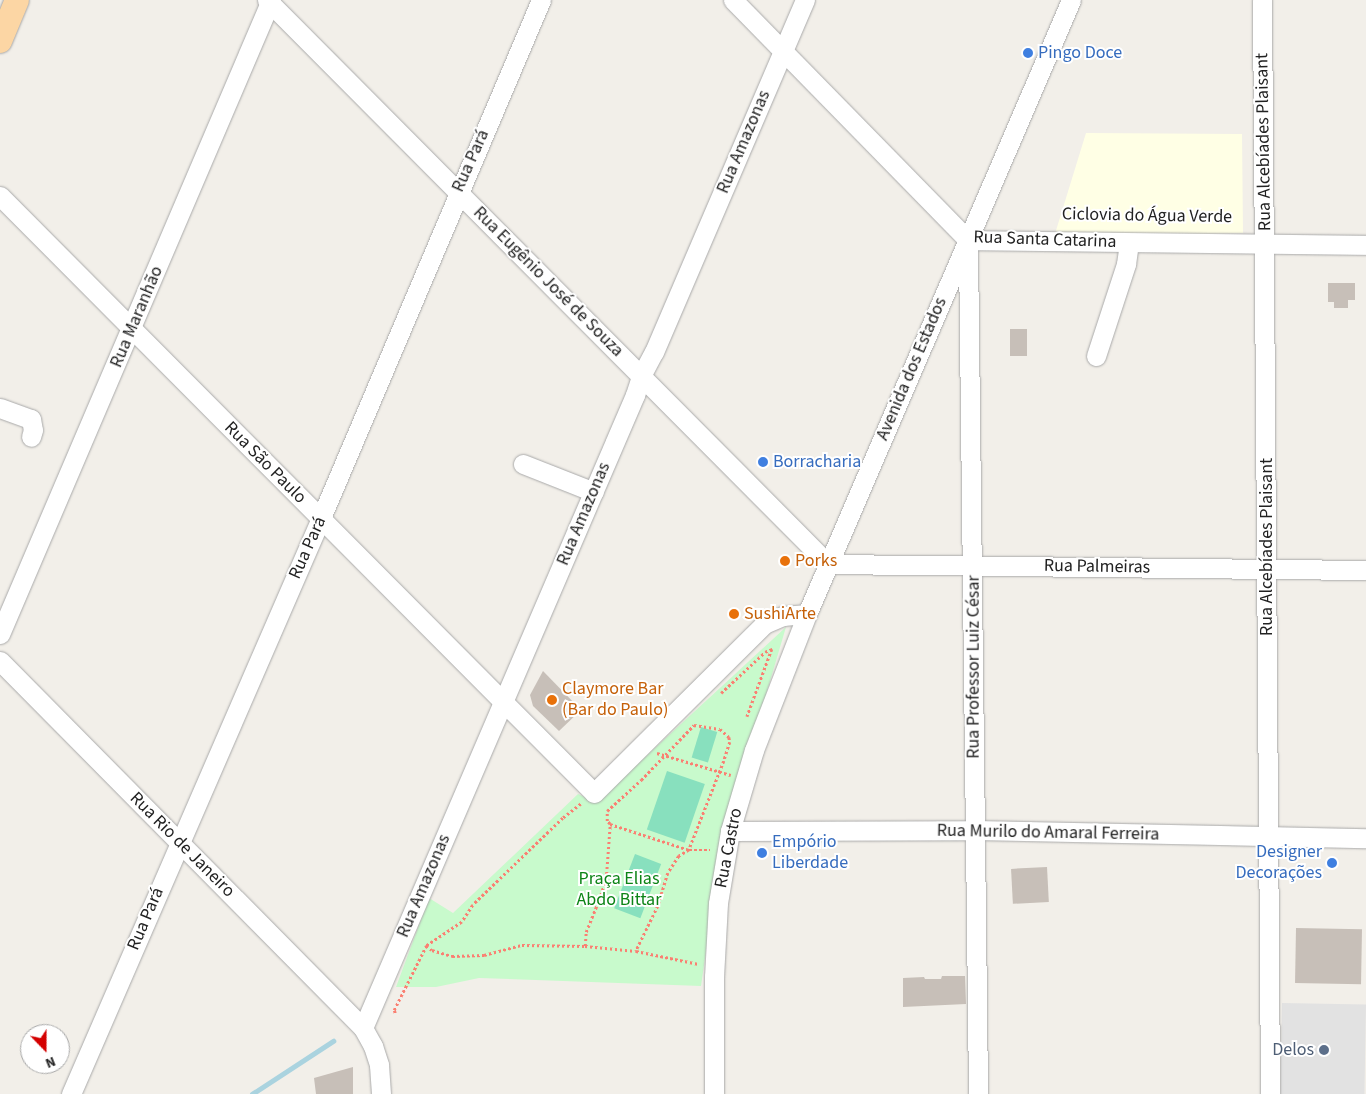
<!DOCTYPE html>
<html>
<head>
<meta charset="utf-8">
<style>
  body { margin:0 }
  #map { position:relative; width:1366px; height:1094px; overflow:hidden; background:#f2efe9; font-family:"Source Sans 3",sans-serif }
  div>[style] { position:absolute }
  .education>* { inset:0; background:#ffffe5 }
  .park>* { inset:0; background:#c8facc }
  .pitch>* { inset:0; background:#88e0be; transform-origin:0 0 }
  .parking>* { inset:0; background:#e2e2e2; transform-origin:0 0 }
  .stream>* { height:4.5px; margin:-2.25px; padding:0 2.25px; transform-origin:2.25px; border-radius:2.25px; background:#aad3df }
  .building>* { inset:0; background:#c7bfb8; transform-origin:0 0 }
  .path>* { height:2.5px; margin-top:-1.25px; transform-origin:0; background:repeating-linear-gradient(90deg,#fa8072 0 2.5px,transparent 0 5px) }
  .roads { filter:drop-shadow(0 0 1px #a9a9a9) drop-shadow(0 0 1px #a9a9a9) }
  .minor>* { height:19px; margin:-9.5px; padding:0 9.5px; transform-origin:9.5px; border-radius:9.5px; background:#fff }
  .major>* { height:24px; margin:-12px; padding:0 12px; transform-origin:12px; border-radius:12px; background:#fcd6a4 }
  .dots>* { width:14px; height:14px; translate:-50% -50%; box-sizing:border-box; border:2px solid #fff; border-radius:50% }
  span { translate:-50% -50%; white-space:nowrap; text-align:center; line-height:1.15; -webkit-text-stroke:4px #fff; paint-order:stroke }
  .shop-label { font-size:18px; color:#366cbe }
  .left { translate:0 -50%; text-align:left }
  .right { translate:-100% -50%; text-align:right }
  .street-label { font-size:18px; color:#222 }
  .food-label { font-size:18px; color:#c56008 }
  .park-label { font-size:18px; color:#0c8416 }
  .service-label { font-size:18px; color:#4e5e75 }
  .north { position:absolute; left:20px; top:1024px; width:50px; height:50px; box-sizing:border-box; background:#fff; border:1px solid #a7a7a7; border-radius:50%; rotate:158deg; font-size:14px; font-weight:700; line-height:20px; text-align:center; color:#222 }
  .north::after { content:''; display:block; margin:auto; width:18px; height:22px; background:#d40000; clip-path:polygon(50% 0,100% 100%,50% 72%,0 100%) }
</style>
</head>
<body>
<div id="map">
  <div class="education">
    <i style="clip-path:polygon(1086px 133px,1242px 134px,1243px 233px,1054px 237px)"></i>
  </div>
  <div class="park">
    <i style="clip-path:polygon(786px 627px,721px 847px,701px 986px,479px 978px,436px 987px,396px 987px,429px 898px,453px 913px,578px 794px,594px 801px,603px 796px)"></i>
  </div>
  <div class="pitch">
    <i style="left:701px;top:727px;width:17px;height:32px;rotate:17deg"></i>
    <i style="left:667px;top:771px;width:40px;height:62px;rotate:19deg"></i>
    <i style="left:635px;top:854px;width:28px;height:58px;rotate:21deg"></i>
  </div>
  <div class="parking">
    <i style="left:1282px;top:1003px;width:84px;height:91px;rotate:1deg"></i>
  </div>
  <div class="stream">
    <i style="left:252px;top:1094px;width:97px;rotate:-33.2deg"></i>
  </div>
  <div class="building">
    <i style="clip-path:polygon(1328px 283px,1355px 283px,1355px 300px,1348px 300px,1348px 308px,1334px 308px,1334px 302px,1328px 302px)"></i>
    <i style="left:1010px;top:329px;width:17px;height:27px"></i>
    <i style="clip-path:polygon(543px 671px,581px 710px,559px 731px,533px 706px,530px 695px)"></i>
    <i style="left:1047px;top:867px;width:35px;height:36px;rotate:87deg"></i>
    <i style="left:1296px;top:928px;width:66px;height:55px;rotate:1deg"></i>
    <i style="clip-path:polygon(942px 976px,965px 976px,966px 1004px,903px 1007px,903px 978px,924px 977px,925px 979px,941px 979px)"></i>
    <i style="clip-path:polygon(353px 1067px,353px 1094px,316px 1094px,314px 1078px)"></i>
  </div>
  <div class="path">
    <i style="left:721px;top:693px;width:60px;rotate:-43deg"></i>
    <i style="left:765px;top:652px;width:8px;rotate:-23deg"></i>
    <i style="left:772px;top:649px;width:72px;rotate:110.2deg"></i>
    <i style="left:657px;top:753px;width:77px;rotate:16.6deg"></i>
    <i style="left:581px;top:804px;width:23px;rotate:142deg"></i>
    <i style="left:563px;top:818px;width:125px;rotate:136deg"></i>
    <i style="left:473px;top:905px;width:20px;rotate:123deg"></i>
    <i style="left:462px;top:922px;width:43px;rotate:146.3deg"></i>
    <i style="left:426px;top:946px;width:7px;rotate:34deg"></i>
    <i style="left:432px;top:950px;width:21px;rotate:17deg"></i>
    <i style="left:452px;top:956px;width:32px;rotate:-2deg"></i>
    <i style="left:484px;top:955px;width:39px;rotate:-15deg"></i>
    <i style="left:522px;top:945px;width:63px;rotate:0.9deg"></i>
    <i style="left:585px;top:946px;width:51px;rotate:5.6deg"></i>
    <i style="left:636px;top:951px;width:64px;rotate:11.7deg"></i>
    <i style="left:610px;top:824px;width:83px;rotate:18.2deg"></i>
    <i style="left:689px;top:850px;width:21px"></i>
    <i style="left:585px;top:946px;width:14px;rotate:-86deg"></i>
    <i style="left:586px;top:932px;width:35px;rotate:-68deg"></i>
    <i style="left:599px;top:900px;width:22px;rotate:-72deg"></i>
    <i style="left:606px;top:879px;width:55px;rotate:-85.8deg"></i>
    <i style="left:610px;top:824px;width:4px;rotate:-135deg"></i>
    <i style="left:607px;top:821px;width:10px;rotate:-90deg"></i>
    <i style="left:607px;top:811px;width:46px;rotate:-42.4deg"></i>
    <i style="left:641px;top:780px;width:76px;rotate:-46.1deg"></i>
    <i style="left:694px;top:725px;width:26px;rotate:9deg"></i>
    <i style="left:720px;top:729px;width:12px;rotate:42deg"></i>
    <i style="left:729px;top:737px;width:5px;rotate:79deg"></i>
    <i style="left:730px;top:742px;width:20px;rotate:108deg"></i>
    <i style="left:724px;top:761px;width:96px;rotate:111.5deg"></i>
    <i style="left:689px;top:850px;width:12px;rotate:149deg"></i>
    <i style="left:679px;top:856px;width:20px;rotate:123deg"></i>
    <i style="left:668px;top:873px;width:34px;rotate:107deg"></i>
    <i style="left:658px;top:906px;width:50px;rotate:116.1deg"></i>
    <i style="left:395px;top:1013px;width:3px;rotate:-108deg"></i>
    <i style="left:394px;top:1010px;width:72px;rotate:-63.4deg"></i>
  </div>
  <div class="roads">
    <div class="minor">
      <i style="left:267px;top:0;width:795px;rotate:45.15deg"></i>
      <i style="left:828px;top:564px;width:538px;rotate:0.64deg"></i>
      <i style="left:733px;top:0;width:336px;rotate:45.6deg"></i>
      <i style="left:968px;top:240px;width:398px;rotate:0.7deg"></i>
      <i style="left:1262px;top:0;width:1094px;rotate:89.58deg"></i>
      <i style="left:0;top:196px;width:842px;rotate:45.14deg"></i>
      <i style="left:594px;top:793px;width:240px;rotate:-44.8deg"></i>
      <i style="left:764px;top:624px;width:21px;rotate:-23deg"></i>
      <i style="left:783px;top:616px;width:24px;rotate:-5deg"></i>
      <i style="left:968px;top:248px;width:846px;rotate:89.32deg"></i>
      <i style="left:1096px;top:356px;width:97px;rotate:-71.9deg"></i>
      <i style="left:1126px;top:264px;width:21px;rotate:-82deg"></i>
      <i style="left:0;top:408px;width:33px;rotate:20deg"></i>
      <i style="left:31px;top:419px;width:11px;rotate:80deg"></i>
      <i style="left:33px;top:430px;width:7px;rotate:106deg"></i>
      <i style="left:523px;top:464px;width:76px;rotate:21.5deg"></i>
      <i style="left:0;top:634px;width:689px;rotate:-66.86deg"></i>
      <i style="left:0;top:661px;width:516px;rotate:45.31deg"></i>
      <i style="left:363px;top:1028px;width:21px;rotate:61deg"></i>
      <i style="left:373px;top:1046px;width:20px;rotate:72deg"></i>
      <i style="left:379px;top:1065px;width:29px;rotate:86deg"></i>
      <i style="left:730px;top:831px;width:245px;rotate:-0.2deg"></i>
      <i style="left:975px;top:830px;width:391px;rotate:1.2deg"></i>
      <i style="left:363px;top:1028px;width:689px;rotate:-66.75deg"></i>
      <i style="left:635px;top:395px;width:20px;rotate:-72deg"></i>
      <i style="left:641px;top:376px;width:27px;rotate:-62deg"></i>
      <i style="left:654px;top:352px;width:383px;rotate:-66.8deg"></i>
      <i style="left:71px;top:1094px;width:628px;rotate:-66.54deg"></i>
      <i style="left:321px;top:518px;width:563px;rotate:-66.99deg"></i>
      <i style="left:714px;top:1094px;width:117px;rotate:-90deg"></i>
      <i style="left:714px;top:977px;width:74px;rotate:-86.9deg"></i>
      <i style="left:718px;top:903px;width:73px;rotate:-80.5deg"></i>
      <i style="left:730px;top:831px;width:84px;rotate:-73.5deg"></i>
      <i style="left:754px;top:750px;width:146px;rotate:-68.7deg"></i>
      <i style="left:807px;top:614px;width:668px;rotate:-66.73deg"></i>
    </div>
    <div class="major">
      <i style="left:0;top:41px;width:44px;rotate:-67.5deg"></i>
    </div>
  </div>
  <div class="dots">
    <i style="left:1028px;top:53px;background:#3f7fe0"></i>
    <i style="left:763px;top:462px;background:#3f7fe0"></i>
    <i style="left:785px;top:561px;background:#e8710a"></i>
    <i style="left:734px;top:614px;background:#e8710a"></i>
    <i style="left:552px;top:700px;background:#e8710a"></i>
    <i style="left:762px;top:853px;background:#3f7fe0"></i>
    <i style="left:1332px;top:863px;background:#3f7fe0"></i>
    <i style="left:1324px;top:1050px;background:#5c6f8a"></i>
  </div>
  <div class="shop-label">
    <span class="left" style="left:1038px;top:53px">Pingo Doce</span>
    <span class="left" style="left:773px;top:462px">Borracharia</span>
    <span class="left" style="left:772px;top:853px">Empório<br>Liberdade</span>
    <span class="right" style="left:1322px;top:863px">Designer<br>Decorações</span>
  </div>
  <div class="street-label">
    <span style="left:744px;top:142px;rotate:-67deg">Rua Amazonas</span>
    <span style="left:1264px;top:142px;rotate:-91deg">Rua Alcebíades Plaisant</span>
    <span style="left:471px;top:161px;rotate:-66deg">Rua Pará</span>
    <span style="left:1147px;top:216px;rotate:1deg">Ciclovia do Água Verde</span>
    <span style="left:1045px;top:240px;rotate:2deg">Rua Santa Catarina</span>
    <span style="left:548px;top:282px;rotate:45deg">Rua Eugênio José de Souza</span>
    <span style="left:137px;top:317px;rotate:-67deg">Rua Maranhão</span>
    <span style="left:912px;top:369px;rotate:-67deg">Avenida dos Estados</span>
    <span style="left:265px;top:463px;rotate:45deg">Rua São Paulo</span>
    <span style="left:584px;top:514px;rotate:-67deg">Rua Amazonas</span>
    <span style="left:1267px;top:547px;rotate:-90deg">Rua Alcebíades Plaisant</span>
    <span style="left:308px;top:548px;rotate:-66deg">Rua Pará</span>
    <span style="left:1097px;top:567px;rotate:1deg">Rua Palmeiras</span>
    <span style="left:974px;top:667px;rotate:-90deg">Rua Professor Luiz César</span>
    <span style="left:1048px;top:833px;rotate:1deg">Rua Murilo do Amaral Ferreira</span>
    <span style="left:182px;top:845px;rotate:45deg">Rua Rio de Janeiro</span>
    <span style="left:729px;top:848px;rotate:-79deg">Rua Castro</span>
    <span style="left:424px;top:886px;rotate:-67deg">Rua Amazonas</span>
    <span style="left:146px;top:919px;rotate:-67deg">Rua Pará</span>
  </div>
  <div class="food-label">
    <span class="left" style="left:795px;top:561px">Porks</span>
    <span class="left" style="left:744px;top:614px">SushiArte</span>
    <span class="left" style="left:562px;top:700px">Claymore Bar<br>(Bar do Paulo)</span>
  </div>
  <div class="park-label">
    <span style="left:619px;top:890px">Praça Elias<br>Abdo Bittar</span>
  </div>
  <div class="service-label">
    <span class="right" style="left:1314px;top:1050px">Delos</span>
  </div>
  <div class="north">N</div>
</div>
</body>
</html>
